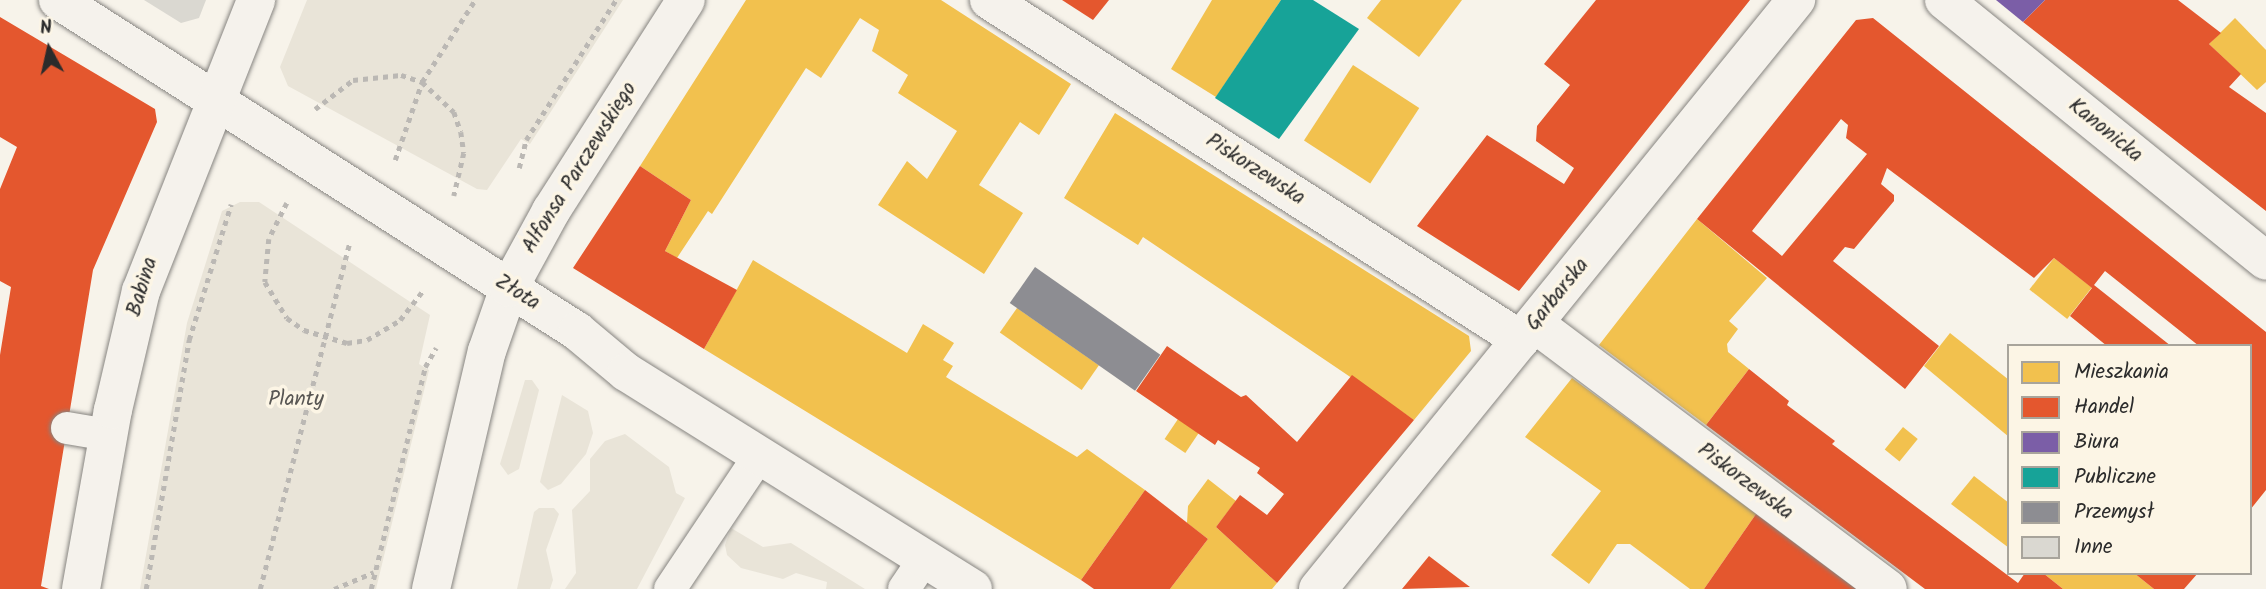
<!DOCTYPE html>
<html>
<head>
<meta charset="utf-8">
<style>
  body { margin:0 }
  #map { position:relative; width:2266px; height:589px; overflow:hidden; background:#f7f3ea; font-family:Kalam,sans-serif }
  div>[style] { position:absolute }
  .green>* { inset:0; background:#e9e4d8 }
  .homes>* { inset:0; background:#f2c14e; transform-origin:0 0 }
  .shops>* { inset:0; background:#e4572e }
  .offices>* { inset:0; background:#7b5ea7 }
  .public>* { inset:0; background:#17a398 }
  .industry>* { inset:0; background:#8d8d92; transform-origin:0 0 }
  .building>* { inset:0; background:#dad8d1 }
  .path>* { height:4.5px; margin-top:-2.25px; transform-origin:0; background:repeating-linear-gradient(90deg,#bbb8b4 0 5px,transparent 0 10px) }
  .roads { filter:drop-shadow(0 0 2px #878581) drop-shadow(0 0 2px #878581) }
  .lane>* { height:32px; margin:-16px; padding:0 16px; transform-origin:16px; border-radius:16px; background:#f5f2ec }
  .street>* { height:38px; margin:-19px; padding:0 19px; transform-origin:19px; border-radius:19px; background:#f5f2ec }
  span { translate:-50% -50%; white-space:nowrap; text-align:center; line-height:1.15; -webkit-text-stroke:7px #fcf5e5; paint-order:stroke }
  .street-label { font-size:21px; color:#2b2b2b }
  .park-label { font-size:21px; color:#585653 }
  .legend { position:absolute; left:2007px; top:344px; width:245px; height:231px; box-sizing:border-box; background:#fcf5e5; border:2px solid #a8a49b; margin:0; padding:9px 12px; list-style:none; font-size:21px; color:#2b2b2b }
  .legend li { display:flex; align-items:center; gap:14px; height:35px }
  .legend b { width:35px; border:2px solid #a8a49b }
  .north { position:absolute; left:14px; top:14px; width:70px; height:70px; -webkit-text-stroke:5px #fcf5e5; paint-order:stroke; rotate:352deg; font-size:19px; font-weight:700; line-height:28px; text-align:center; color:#2b2b2b }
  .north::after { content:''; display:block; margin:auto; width:24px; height:32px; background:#2b2b2b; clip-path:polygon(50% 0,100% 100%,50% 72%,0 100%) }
</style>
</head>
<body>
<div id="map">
  <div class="green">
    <i style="clip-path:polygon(307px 0,623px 0,530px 144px,521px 139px,487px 190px,477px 189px,288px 86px,280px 67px)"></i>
    <i style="clip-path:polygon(240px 202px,259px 202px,430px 315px,419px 364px,429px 370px,376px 589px,140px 589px,187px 323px,222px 211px)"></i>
    <i style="clip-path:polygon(525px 380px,532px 380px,539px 390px,519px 469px,508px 475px,500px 464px)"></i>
    <i style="clip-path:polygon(562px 395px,588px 411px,593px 433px,586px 454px,561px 484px,548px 490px,540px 482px)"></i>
    <i style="clip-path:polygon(625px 434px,669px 467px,676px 493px,685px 498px,637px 589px,565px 589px,576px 573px,572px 510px,590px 491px,590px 459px,605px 441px)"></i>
    <i style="clip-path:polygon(539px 508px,554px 508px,559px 514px,546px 550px,553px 580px,550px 589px,517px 589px,534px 512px)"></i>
    <i style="clip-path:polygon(731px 528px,763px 547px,791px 543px,865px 589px,826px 589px,827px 582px,796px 573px,783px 579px,741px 568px,727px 555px,725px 545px)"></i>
  </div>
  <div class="homes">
    <i style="clip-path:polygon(746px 0,941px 0,1071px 84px,1039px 135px,1020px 122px,979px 185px,1023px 213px,984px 274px,878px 205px,907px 161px,927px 179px,957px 131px,898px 93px,908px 75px,872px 51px,879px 30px,860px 18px,821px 78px,806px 68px,712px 214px,708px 211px,677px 258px,665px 251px,691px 200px,640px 166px)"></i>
    <i style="clip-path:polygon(1212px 0,1281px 0,1216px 97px,1171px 69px)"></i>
    <i style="clip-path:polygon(1381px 0,1462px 0,1419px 57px,1367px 18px)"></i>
    <i style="clip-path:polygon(2235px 18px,2266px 50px,2266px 82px,2257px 90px,2209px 44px)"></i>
    <i style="left:1353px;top:65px;width:79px;height:90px;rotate:33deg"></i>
    <i style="clip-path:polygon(1115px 113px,1469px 336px,1471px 351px,1414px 420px,1143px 237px,1138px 245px,1064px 198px)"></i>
    <i style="clip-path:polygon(1697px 219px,1767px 278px,1729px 321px,1738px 329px,1727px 344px,1728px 352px,1749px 369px,1706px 425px,1599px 345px)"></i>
    <i style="left:2054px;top:258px;width:48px;height:40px;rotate:38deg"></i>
    <i style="clip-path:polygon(753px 260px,907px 353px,923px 324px,954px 343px,943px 360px,953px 366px,946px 377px,1077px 457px,1087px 449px,1145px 490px,1081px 580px,704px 349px)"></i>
    <i style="left:1017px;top:308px;width:100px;height:30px;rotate:35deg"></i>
    <i style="clip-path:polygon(1950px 333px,2009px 380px,2009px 437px,1924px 366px)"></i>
    <i style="clip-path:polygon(1572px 378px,1756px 514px,1704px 589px,1690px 589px,1630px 544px,1617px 544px,1589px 584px,1551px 555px,1601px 491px,1525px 437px)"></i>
    <i style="left:1178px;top:419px;width:25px;height:24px;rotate:34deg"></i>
    <i style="left:1903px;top:427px;width:19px;height:29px;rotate:39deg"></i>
    <i style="clip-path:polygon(1974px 476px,2009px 503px,2009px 548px,1951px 504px)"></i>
    <i style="clip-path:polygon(1208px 479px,1236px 501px,1216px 527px,1277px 583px,1272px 589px,1170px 589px,1208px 539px,1187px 523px,1188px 506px)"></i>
    <i style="clip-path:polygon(2043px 573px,2134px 573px,2154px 589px,2063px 589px)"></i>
  </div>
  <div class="shops">
    <i style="clip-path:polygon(1062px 0,1109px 0,1093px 20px)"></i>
    <i style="clip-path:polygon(1596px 0,1750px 0,1519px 291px,1417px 226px,1487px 135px,1564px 184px,1574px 168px,1536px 141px,1537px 126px,1570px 85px,1544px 64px)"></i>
    <i style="clip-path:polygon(2045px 0,2178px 0,2221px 33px,2209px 44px,2241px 74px,2229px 87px,2266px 113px,2266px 211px,2023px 22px)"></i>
    <i style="clip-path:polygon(0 17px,155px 109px,157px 122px,93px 270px,41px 586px,49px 589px,0 589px,0 355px,11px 287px,0 281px,0 189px,17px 147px,0 137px)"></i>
    <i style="clip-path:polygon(evenodd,1873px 18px,2266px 332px,2266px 490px,2250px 510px,2250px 346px,2199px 346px,2105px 271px,2094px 285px,2171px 346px,2107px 346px,2070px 316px,2092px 288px,2054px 258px,2034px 278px,1887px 168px,1881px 184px,1894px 195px,1894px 201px,1854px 249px,1845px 247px,1833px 261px,1939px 346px,1905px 389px,1697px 219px,1856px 20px,1873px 18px,1841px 119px,1848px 125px,1846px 138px,1867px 154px,1782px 256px,1752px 231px,1841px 119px)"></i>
    <i style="clip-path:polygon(640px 166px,691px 200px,665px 251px,737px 290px,704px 349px,573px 268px)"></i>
    <i style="clip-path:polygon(1167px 346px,1241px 397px,1246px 395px,1297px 442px,1352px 375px,1414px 420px,1277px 583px,1216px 527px,1240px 495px,1267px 515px,1284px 494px,1257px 473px,1260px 468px,1218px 440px,1215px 445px,1136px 391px)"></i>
    <i style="clip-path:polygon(1749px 369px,1789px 401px,1787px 405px,1835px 441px,1832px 444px,2018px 583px,2025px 573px,2043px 573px,2063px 589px,1925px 589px,1706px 425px)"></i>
    <i style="clip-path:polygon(1145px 490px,1208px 539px,1170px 589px,1094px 589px,1081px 580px)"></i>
    <i style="clip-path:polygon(1756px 514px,1856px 589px,1704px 589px)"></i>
    <i style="clip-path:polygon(1429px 556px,1450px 572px,1470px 587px,1402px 589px)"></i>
    <i style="clip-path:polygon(2134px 573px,2198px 573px,2184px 589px,2154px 589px)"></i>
  </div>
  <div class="offices">
    <i style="clip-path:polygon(1996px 0,2045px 0,2023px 22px)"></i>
  </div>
  <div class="public">
    <i style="clip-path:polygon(1281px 0,1313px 0,1359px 29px,1279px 139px,1215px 98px)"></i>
  </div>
  <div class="industry">
    <i style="left:1035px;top:267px;width:153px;height:44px;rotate:35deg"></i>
  </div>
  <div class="building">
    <i style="clip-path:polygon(144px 0,206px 0,199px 18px,181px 23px)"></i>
  </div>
  <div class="path">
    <i style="left:315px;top:109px;width:48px;rotate:-37.3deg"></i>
    <i style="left:353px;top:80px;width:48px;rotate:-5.9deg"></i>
    <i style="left:401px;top:75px;width:22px;rotate:18deg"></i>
    <i style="left:422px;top:82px;width:44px;rotate:43.2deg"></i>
    <i style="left:454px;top:112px;width:21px;rotate:71deg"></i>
    <i style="left:461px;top:132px;width:21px;rotate:82deg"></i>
    <i style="left:464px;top:153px;width:44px;rotate:103.1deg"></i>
    <i style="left:395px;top:160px;width:83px;rotate:-70.9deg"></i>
    <i style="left:422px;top:82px;width:98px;rotate:-57.1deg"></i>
    <i style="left:519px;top:168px;width:29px;rotate:-76deg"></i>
    <i style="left:526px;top:140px;width:166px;rotate:-57.3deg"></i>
    <i style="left:287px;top:203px;width:40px;rotate:116.6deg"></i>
    <i style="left:269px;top:239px;width:43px;rotate:95.3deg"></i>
    <i style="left:265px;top:282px;width:42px;rotate:58.6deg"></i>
    <i style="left:287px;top:318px;width:21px;rotate:35deg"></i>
    <i style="left:304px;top:330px;width:45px;rotate:16.8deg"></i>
    <i style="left:347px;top:343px;width:20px;rotate:-9deg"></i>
    <i style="left:367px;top:340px;width:39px;rotate:-31deg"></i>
    <i style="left:400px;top:320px;width:37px;rotate:-52deg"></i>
    <i style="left:146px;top:589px;width:253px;rotate:-80.2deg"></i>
    <i style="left:189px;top:340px;width:142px;rotate:-72.8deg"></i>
    <i style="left:260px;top:589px;width:358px;rotate:-75.5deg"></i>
    <i style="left:334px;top:589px;width:43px;rotate:-23deg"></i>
    <i style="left:371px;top:589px;width:228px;rotate:-76.3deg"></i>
    <i style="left:425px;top:367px;width:22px;rotate:-60deg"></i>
  </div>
  <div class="roads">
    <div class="lane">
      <i style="left:67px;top:428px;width:42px;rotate:9.7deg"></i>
      <i style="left:670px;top:589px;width:160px;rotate:-56.2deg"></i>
      <i style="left:904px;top:589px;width:36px;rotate:-56deg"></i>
    </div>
    <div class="street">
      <i style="left:58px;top:0;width:616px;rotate:32.53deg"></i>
      <i style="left:577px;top:331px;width:64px;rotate:39.9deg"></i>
      <i style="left:626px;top:372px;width:409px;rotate:32deg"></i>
      <i style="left:989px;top:0;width:631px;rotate:32.58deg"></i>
      <i style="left:1944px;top:0;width:414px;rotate:39deg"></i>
      <i style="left:1535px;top:324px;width:441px;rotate:36.9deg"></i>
      <i style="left:81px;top:589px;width:182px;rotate:-79.9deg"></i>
      <i style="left:113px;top:410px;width:122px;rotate:-76.8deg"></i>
      <i style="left:141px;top:291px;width:313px;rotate:-68.4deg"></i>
      <i style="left:431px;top:589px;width:244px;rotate:-76.8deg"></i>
      <i style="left:487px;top:351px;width:67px;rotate:-70.8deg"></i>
      <i style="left:509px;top:288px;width:88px;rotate:-61.4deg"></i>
      <i style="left:551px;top:211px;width:250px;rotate:-57.4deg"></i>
      <i style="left:1318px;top:589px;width:759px;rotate:-50.94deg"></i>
    </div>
  </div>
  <div class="street-label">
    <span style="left:2105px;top:131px;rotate:39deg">Kanonicka</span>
    <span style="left:580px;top:168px;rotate:-58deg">Alfonsa Parczewskiego</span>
    <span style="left:1255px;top:170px;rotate:33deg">Piskorzewska</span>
    <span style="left:143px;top:287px;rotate:-73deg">Babina</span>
    <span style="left:517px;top:293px;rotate:32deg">Złota</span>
    <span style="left:1558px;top:295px;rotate:-51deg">Garbarska</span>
    <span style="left:1745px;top:482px;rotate:37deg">Piskorzewska</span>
  </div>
  <div class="park-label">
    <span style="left:296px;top:400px">Planty</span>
  </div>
  <ul class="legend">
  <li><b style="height:19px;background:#f2c14e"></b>Mieszkania</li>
  <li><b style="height:19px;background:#e4572e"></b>Handel</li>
  <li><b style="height:19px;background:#7b5ea7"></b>Biura</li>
  <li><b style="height:19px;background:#17a398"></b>Publiczne</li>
  <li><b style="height:19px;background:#8d8d92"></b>Przemysł</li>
  <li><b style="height:19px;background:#dad8d1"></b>Inne</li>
  </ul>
  <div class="north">N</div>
</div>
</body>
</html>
